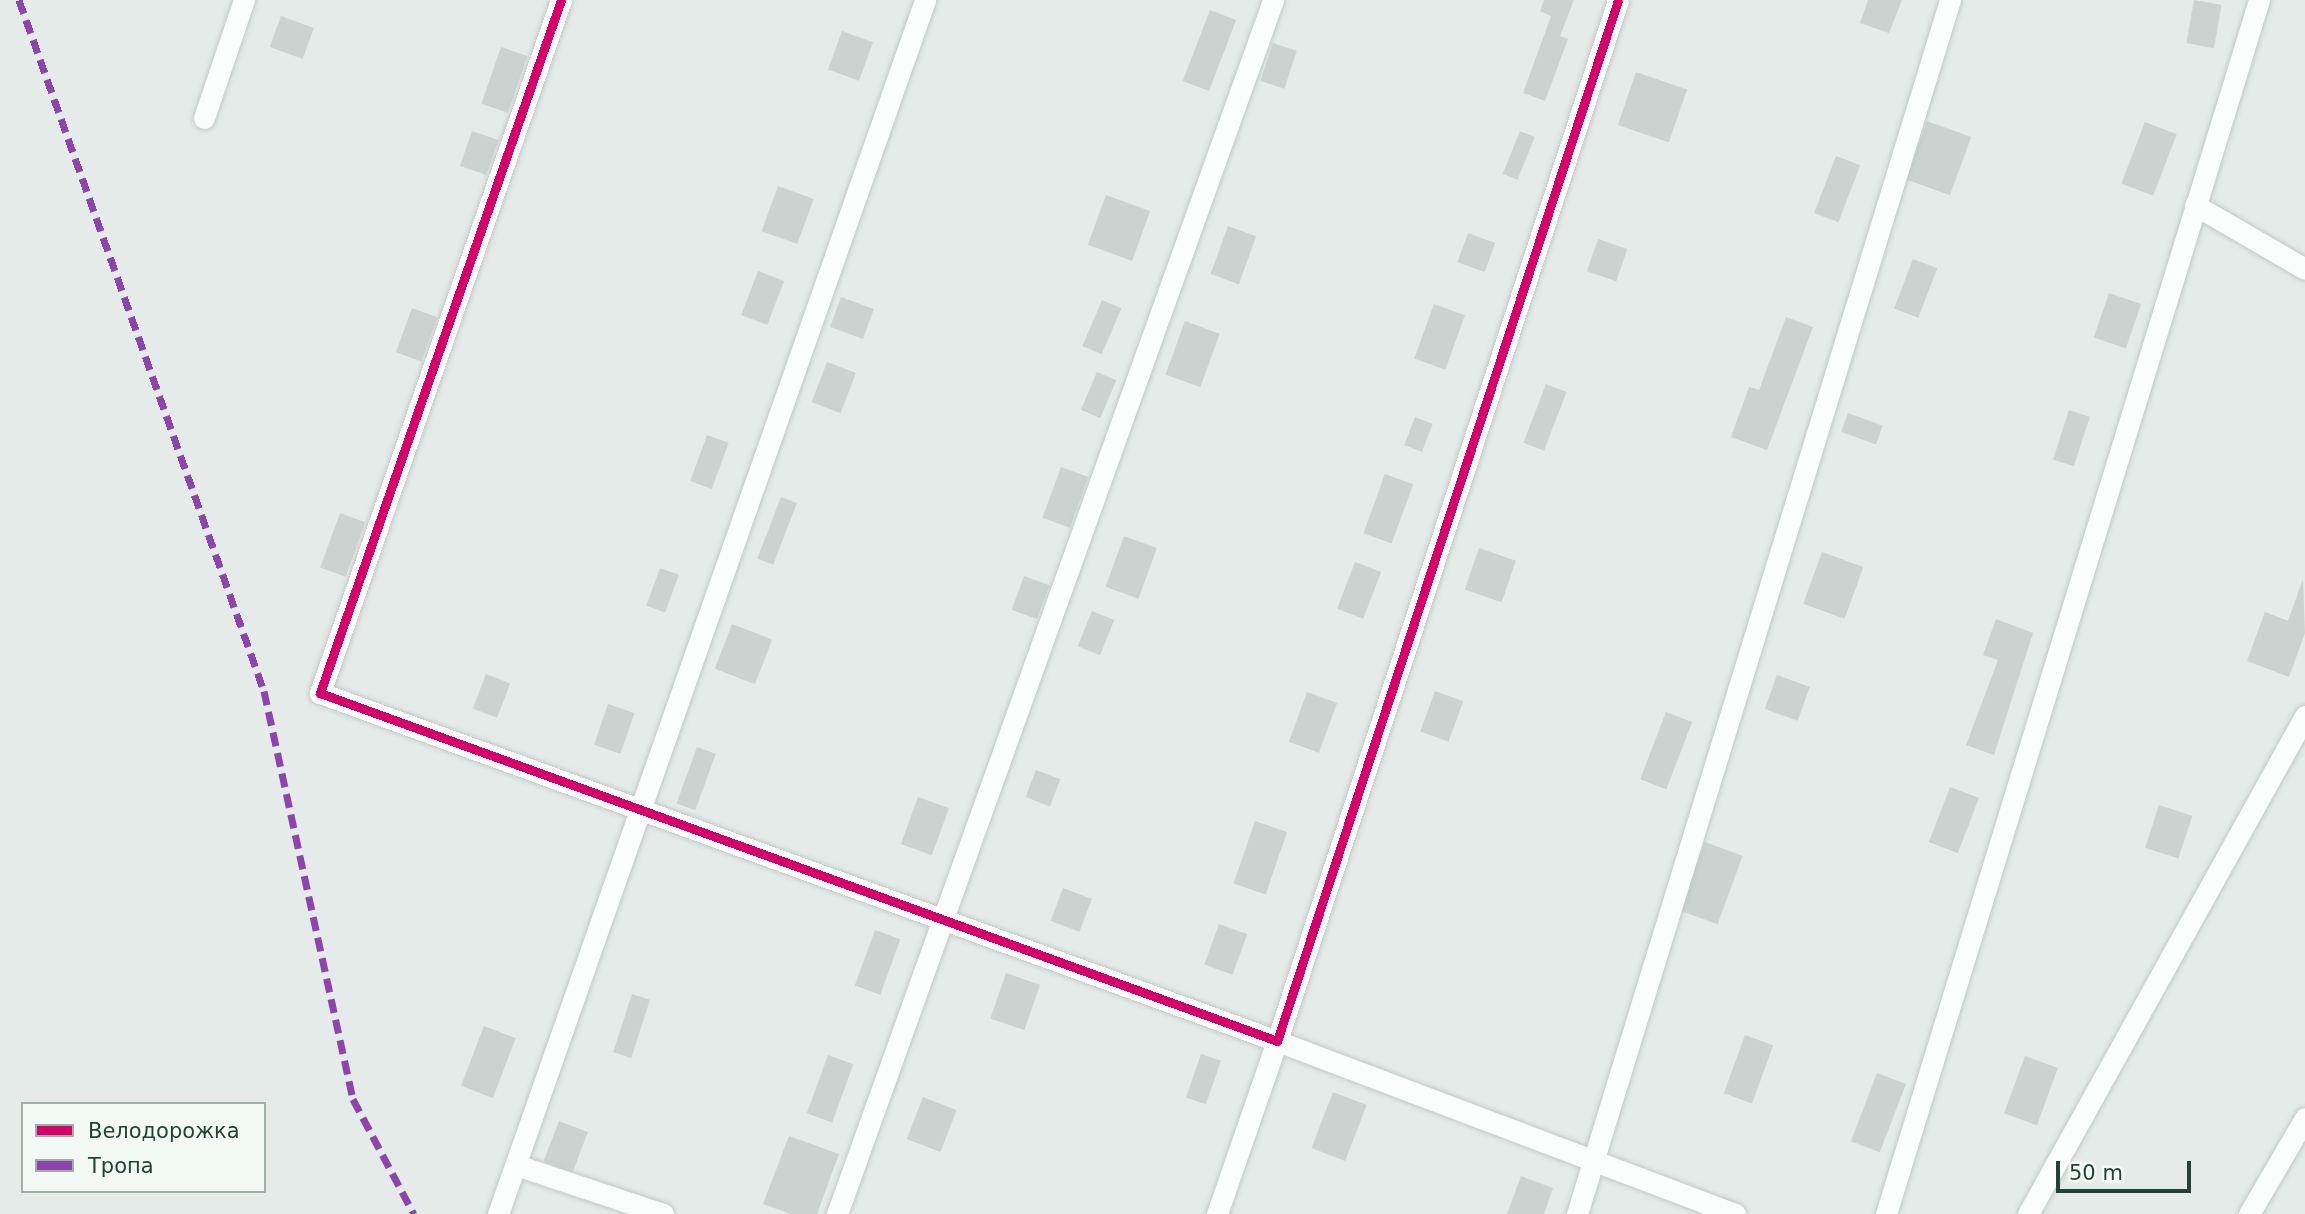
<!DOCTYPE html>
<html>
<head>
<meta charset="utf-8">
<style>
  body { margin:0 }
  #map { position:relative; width:2305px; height:1214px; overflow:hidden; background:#e5ebe8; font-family:"DejaVu Sans",sans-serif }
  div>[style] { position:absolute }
  .building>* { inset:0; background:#ccd2cf; transform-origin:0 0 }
  .roads { filter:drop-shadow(0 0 2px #c2c8c5) drop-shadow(0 0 2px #c2c8c5) }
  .street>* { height:21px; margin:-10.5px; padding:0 10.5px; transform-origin:10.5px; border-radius:10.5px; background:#fbfcfc }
  .quiet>* { height:7px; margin-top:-3.5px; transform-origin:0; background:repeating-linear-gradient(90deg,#8e44ad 0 14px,transparent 0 21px) }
  .cycleway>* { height:9px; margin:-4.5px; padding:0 4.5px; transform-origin:4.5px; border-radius:4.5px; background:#d6006c }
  span { translate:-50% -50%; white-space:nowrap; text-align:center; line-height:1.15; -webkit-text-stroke:5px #f3faf6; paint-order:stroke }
  .legend { position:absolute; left:21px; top:1102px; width:245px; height:91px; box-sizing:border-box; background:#f3faf6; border:2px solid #9fb0aa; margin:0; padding:9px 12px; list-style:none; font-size:21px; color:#204237 }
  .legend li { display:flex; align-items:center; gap:14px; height:35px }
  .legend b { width:35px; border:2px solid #9fb0aa }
  .scale { position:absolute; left:2056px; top:1161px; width:135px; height:32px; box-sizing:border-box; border:4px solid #204237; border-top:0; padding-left:9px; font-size:21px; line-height:24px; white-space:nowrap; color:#204237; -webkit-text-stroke:5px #f3faf6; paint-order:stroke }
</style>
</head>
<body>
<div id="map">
  <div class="building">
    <i style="clip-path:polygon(1544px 0,1574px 0,1560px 36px,1568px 39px,1545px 101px,1523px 93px,1551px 16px,1540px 11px)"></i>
    <i style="clip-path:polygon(1868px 0,1902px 0,1889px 33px,1860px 23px)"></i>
    <i style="left:2194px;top:0;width:28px;height:44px;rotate:10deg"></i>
    <i style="left:1210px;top:10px;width:28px;height:76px;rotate:21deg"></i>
    <i style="left:281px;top:16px;width:35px;height:33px;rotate:20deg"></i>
    <i style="left:842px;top:31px;width:33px;height:41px;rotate:20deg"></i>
    <i style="left:1273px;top:43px;width:25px;height:40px;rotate:18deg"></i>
    <i style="left:501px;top:47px;width:28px;height:60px;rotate:19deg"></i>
    <i style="left:1636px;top:72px;width:54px;height:56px;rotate:19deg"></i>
    <i style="left:1927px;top:121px;width:47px;height:62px;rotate:20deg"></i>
    <i style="left:2145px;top:122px;width:34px;height:66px;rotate:21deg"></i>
    <i style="left:472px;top:131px;width:28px;height:37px;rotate:19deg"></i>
    <i style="left:1520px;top:131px;width:16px;height:46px;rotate:22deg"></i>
    <i style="left:1836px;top:156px;width:26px;height:61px;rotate:21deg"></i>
    <i style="left:778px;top:186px;width:38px;height:48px;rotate:20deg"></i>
    <i style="left:1106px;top:195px;width:47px;height:53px;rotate:20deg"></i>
    <i style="left:1228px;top:226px;width:30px;height:51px;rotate:20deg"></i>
    <i style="left:1468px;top:233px;width:29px;height:31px;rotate:20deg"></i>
    <i style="left:1598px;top:239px;width:31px;height:34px;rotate:19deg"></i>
    <i style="left:1913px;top:259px;width:26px;height:53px;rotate:21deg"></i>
    <i style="left:758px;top:271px;width:28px;height:47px;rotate:21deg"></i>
    <i style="left:2109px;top:293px;width:34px;height:47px;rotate:19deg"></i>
    <i style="left:841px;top:297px;width:35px;height:32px;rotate:20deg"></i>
    <i style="left:1102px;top:300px;width:21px;height:50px;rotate:23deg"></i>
    <i style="left:1434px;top:304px;width:33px;height:58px;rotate:20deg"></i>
    <i style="left:412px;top:308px;width:27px;height:47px;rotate:20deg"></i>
    <i style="clip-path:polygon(1786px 317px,1813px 327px,1767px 450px,1731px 437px,1749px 387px,1759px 390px)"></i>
    <i style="left:1185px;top:321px;width:37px;height:57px;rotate:20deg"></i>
    <i style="left:827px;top:362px;width:31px;height:43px;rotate:21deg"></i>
    <i style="left:1097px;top:372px;width:21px;height:41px;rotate:23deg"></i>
    <i style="left:1546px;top:384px;width:22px;height:63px;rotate:21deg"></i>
    <i style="left:2069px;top:410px;width:22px;height:52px;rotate:18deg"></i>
    <i style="left:1848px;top:413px;width:37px;height:20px;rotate:20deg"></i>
    <i style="left:1415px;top:417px;width:19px;height:30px;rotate:21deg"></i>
    <i style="left:707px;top:435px;width:23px;height:49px;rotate:20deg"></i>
    <i style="left:1061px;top:467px;width:29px;height:54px;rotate:20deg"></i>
    <i style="left:1385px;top:474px;width:30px;height:63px;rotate:20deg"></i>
    <i style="left:781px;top:497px;width:17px;height:66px;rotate:21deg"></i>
    <i style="left:340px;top:513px;width:27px;height:58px;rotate:20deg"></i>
    <i style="left:1124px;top:536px;width:35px;height:54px;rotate:20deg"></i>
    <i style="left:1479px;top:548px;width:39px;height:44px;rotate:19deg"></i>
    <i style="left:1822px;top:552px;width:44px;height:55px;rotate:20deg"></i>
    <i style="left:1355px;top:562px;width:28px;height:50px;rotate:21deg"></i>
    <i style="left:660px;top:568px;width:20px;height:40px;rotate:20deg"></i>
    <i style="left:1024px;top:576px;width:27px;height:36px;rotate:20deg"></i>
    <i style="clip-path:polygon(2303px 579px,2305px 633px,2289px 677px,2247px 661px,2265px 612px,2288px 621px)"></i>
    <i style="left:1092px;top:611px;width:24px;height:38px;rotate:22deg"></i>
    <i style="clip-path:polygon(1996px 619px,2033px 633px,1994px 755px,1966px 745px,1998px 660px,1983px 655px)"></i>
    <i style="left:732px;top:624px;width:43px;height:48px;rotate:21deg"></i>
    <i style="left:486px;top:674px;width:26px;height:37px;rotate:21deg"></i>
    <i style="left:1777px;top:675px;width:35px;height:36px;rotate:20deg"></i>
    <i style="left:1435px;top:691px;width:30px;height:43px;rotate:20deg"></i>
    <i style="left:1307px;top:692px;width:32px;height:53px;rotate:20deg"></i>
    <i style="left:608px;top:704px;width:28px;height:43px;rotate:19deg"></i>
    <i style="left:1666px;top:712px;width:28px;height:72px;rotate:21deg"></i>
    <i style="left:697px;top:747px;width:20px;height:60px;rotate:20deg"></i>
    <i style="left:1036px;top:770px;width:26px;height:29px;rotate:21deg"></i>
    <i style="left:1950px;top:787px;width:31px;height:59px;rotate:21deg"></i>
    <i style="left:918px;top:797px;width:33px;height:50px;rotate:20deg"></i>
    <i style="left:2159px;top:805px;width:35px;height:45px;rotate:18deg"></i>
    <i style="left:1255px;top:821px;width:34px;height:66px;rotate:19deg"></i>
    <i style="left:1705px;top:842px;width:40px;height:73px;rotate:20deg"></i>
    <i style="left:1063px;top:888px;width:31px;height:35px;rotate:21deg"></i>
    <i style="left:1219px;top:924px;width:30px;height:43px;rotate:20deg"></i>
    <i style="left:875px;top:930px;width:27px;height:59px;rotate:20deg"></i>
    <i style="left:1006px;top:973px;width:36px;height:48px;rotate:19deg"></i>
    <i style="left:632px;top:994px;width:19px;height:61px;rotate:18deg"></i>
    <i style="left:484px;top:1026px;width:34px;height:64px;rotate:21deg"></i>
    <i style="left:1745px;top:1035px;width:30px;height:62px;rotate:20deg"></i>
    <i style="left:1201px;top:1054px;width:21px;height:46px;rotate:19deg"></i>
    <i style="left:828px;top:1055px;width:27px;height:62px;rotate:20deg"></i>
    <i style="left:2025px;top:1056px;width:35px;height:61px;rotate:20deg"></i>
    <i style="left:1877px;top:1073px;width:31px;height:73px;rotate:21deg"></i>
    <i style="left:1333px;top:1092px;width:36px;height:60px;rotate:21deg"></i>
    <i style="left:923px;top:1097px;width:36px;height:45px;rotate:21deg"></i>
    <i style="left:559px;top:1121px;width:31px;height:43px;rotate:21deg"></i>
    <i style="clip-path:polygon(789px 1136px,839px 1154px,817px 1214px,791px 1214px,763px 1204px)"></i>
    <i style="clip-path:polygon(1521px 1176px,1553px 1188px,1544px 1214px,1507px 1214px)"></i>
  </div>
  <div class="roads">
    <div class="street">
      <i style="left:561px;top:0;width:734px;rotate:109.18deg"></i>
      <i style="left:320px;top:693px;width:1018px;rotate:19.98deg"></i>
      <i style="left:1277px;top:1041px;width:1095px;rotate:-71.86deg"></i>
      <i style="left:204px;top:118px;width:125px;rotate:-71.3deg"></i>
      <i style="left:2195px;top:205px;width:127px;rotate:30.2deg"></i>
      <i style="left:516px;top:1165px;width:155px;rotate:18.4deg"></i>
      <i style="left:498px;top:1214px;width:1287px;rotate:-70.62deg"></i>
      <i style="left:837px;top:1214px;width:1290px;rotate:-70.24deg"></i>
      <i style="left:1217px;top:1214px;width:183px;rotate:-70.9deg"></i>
      <i style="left:1277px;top:1041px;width:490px;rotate:20.7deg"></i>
      <i style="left:1577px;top:1214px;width:1270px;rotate:-72.92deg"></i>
      <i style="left:1886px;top:1214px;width:1270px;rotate:-72.92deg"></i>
      <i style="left:2028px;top:1214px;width:570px;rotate:-60.92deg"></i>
      <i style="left:2249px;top:1214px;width:111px;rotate:-59.7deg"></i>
    </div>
  </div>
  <div class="quiet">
    <i style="left:19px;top:0;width:733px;rotate:70.48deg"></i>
    <i style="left:264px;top:691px;width:418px;rotate:77.7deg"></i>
    <i style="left:353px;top:1099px;width:130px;rotate:62.1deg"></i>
  </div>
  <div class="cycleway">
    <i style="left:561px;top:0;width:734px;rotate:109.18deg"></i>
    <i style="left:320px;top:693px;width:1018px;rotate:19.98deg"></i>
    <i style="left:1277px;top:1041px;width:1095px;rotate:-71.86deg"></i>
  </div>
  <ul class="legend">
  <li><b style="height:9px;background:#d6006c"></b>Велодорожка</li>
  <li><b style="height:9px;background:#8e44ad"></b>Тропа</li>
  </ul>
  <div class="scale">50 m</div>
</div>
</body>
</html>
